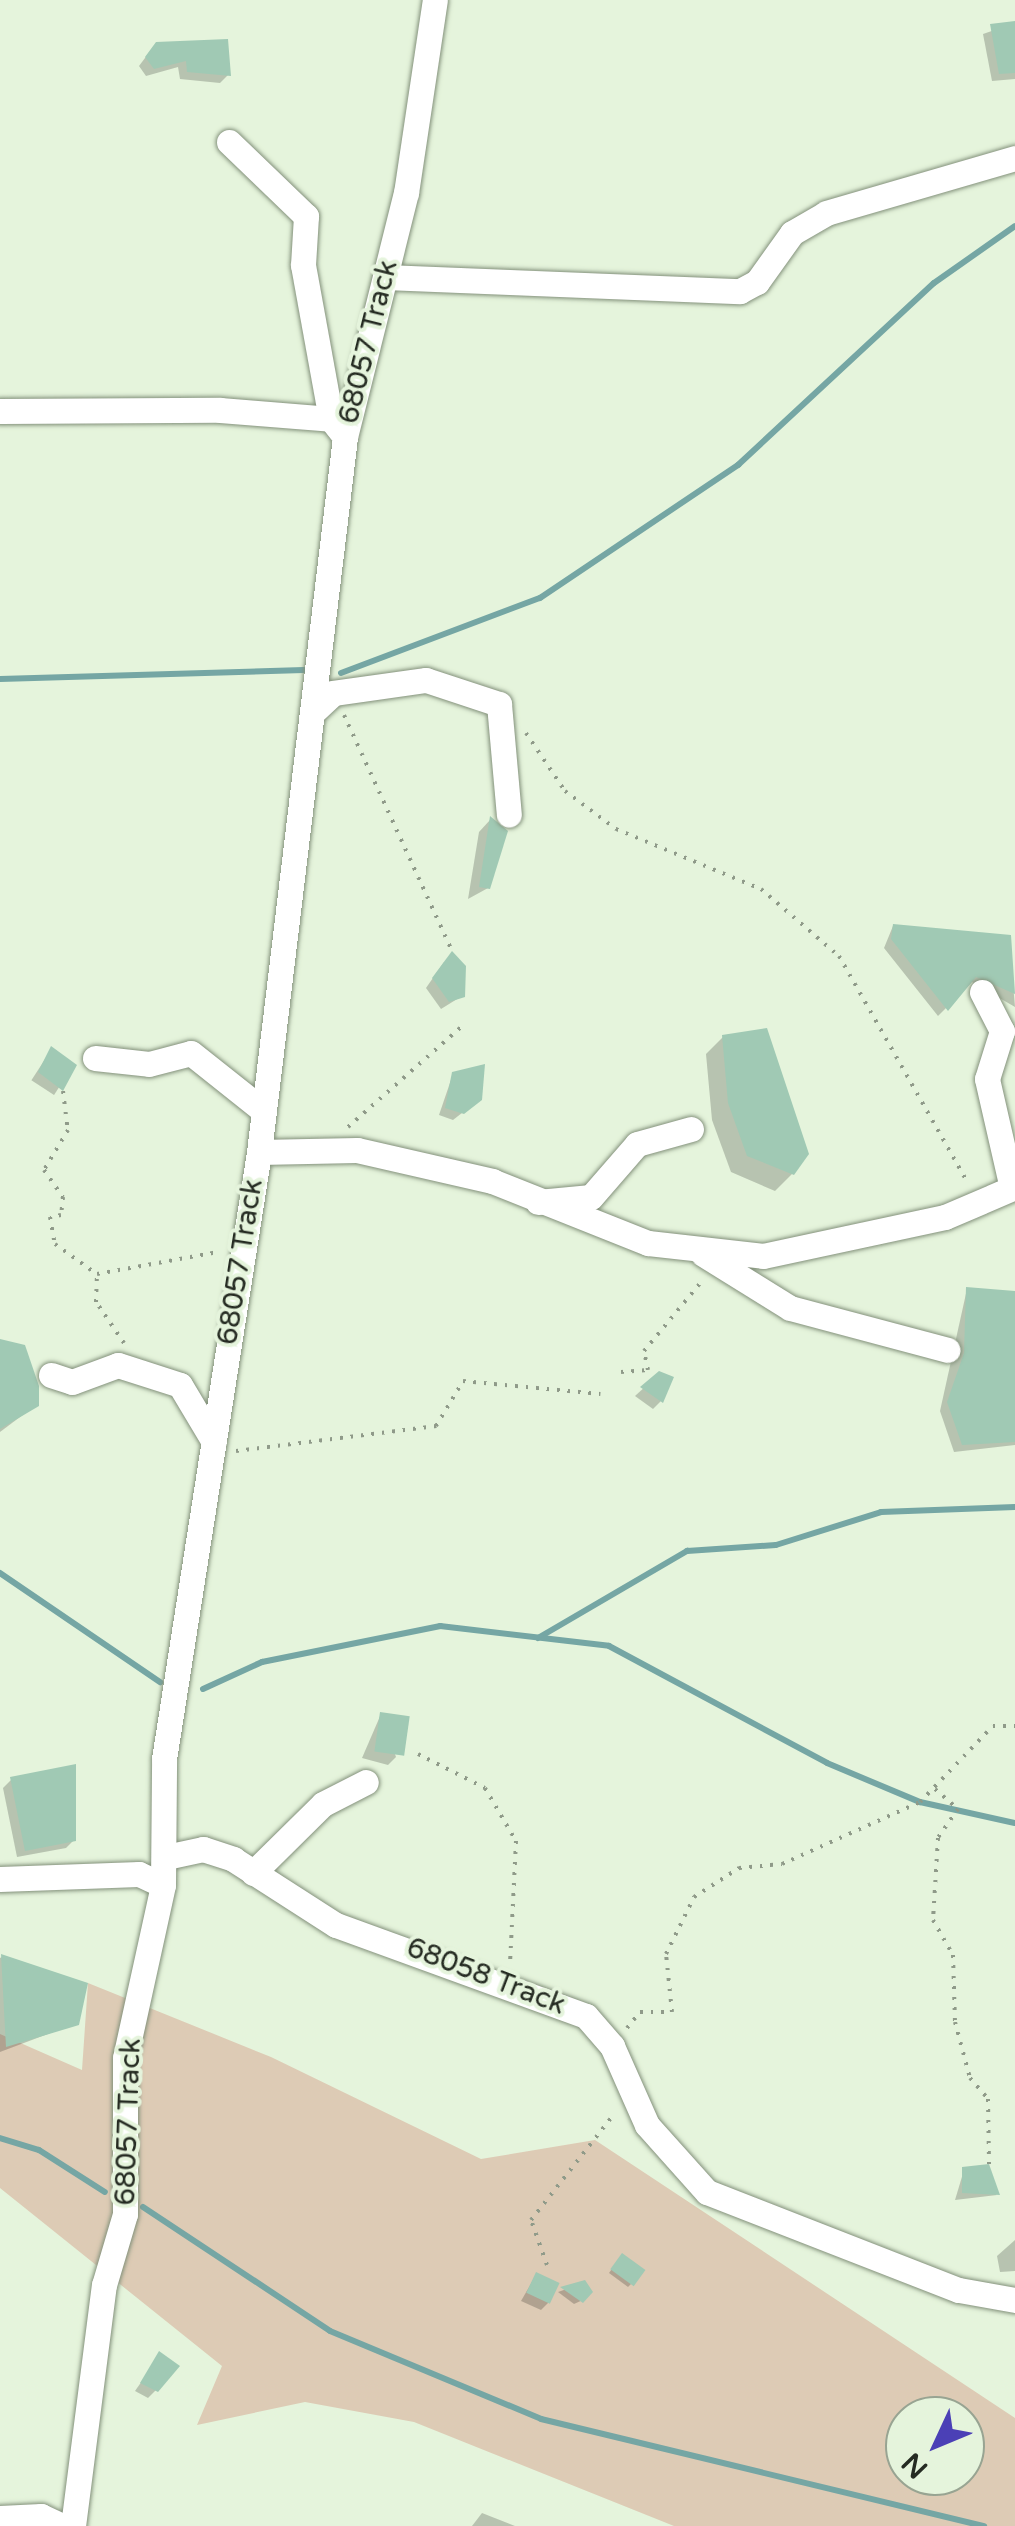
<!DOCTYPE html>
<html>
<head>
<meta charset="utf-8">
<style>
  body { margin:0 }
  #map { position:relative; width:1015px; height:2526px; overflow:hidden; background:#e5f4dc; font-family:"Varela Round",sans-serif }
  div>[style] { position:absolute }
  .green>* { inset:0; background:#ddcbb5 }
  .shadow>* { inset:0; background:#0003; transform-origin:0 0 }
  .stream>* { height:6px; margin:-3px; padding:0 3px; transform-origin:3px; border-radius:3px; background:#75a6a4 }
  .building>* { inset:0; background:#a0c9b4; transform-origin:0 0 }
  .path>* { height:4px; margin-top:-2px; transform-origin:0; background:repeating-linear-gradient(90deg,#8f9a89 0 2.5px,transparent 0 10.5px) }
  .roads { filter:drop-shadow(0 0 2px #83917b) drop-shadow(0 0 2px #83917b) }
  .minor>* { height:25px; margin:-12.5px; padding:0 12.5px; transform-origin:12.5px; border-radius:12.5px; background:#fff }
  span { translate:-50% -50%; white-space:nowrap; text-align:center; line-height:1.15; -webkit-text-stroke:8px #e5f4dc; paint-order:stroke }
  .street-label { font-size:28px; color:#252b22 }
  .north { position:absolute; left:885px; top:2396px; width:100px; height:100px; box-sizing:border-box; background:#e5f4dc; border:2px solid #98a492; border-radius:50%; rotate:226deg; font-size:28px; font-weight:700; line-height:40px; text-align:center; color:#252b22 }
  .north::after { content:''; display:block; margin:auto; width:35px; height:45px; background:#4b40b6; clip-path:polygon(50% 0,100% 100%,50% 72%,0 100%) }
</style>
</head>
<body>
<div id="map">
  <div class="green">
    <i style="clip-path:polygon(evenodd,88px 1983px,271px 2057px,481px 2159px,595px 2140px,1015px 2418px,1015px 2526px,674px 2526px,414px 2422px,305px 2402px,197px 2425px,222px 2366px,0 2188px,0 2034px,82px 2070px,88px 1983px,905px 2416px,965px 2416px,965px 2476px,905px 2476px,905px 2416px)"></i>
  </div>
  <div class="shadow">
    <i style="clip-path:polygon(1015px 23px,1015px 79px,992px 81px,983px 34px)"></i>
    <i style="clip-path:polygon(154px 46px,228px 75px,220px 83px,180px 79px,178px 67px,146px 76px,139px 66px)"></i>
    <i style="clip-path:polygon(490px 820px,488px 888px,468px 899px,479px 832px)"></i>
    <i style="clip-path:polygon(893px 926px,1009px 938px,1015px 1007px,972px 982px,938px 1016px,884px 948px)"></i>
    <i style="clip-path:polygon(444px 962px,462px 996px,441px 1009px,426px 988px)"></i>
    <i style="clip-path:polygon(723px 1037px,792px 1174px,775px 1191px,731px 1172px,712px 1120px,706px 1054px)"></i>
    <i style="left:51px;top:1050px;width:27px;height:36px;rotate:33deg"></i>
    <i style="clip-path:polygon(453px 1074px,476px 1102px,453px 1120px,439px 1115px)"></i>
    <i style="clip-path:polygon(967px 1289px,1015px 1299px,1015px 1445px,954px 1452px,940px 1411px)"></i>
    <i style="clip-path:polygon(0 1342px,23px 1347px,36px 1405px,0 1432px)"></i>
    <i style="clip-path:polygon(659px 1374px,661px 1401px,653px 1409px,635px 1396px)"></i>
    <i style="clip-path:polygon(381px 1714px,396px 1757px,388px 1765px,362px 1758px)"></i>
    <i style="clip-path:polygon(11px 1780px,74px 1840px,66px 1848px,17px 1857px,3px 1788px)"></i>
    <i style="clip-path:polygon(0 1958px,2px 1957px,77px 2023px,0 2052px)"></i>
    <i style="clip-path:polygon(964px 2170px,997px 2195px,955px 2200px)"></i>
    <i style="clip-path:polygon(1015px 2240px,1015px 2271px,1000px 2272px,997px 2256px)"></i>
    <i style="clip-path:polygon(619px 2259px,631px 2284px,628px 2287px,609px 2273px)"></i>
    <i style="clip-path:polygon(536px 2275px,549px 2302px,541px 2310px,521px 2301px)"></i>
    <i style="clip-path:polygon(584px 2283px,585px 2299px,574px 2304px,558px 2292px)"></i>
    <i style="clip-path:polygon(160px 2355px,156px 2390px,148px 2398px,135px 2391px)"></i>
    <i style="clip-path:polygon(482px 2513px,515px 2526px,472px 2526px)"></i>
  </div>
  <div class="stream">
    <i style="left:341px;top:673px;width:213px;rotate:-20.7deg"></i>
    <i style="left:540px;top:598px;width:239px;rotate:-33.9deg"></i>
    <i style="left:738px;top:465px;width:267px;rotate:-42.9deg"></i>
    <i style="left:934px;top:283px;width:99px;rotate:-35.1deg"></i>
    <i style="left:0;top:679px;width:304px;rotate:-1.7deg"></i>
    <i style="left:0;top:1573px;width:194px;rotate:34.3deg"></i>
    <i style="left:538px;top:1638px;width:173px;rotate:-30.3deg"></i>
    <i style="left:687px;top:1551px;width:89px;rotate:-3.9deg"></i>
    <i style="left:776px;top:1545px;width:110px;rotate:-17.4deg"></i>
    <i style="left:881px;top:1512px;width:134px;rotate:-2.1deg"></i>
    <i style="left:203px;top:1689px;width:65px;rotate:-24.6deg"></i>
    <i style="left:262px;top:1662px;width:182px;rotate:-11.4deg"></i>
    <i style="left:440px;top:1626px;width:170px;rotate:6.7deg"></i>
    <i style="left:609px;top:1646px;width:247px;rotate:28.2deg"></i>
    <i style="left:827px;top:1763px;width:101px;rotate:22.8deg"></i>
    <i style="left:920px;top:1802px;width:97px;rotate:12.5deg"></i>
    <i style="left:0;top:2138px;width:41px;rotate:17.1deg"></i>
    <i style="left:39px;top:2150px;width:78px;rotate:32.5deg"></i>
    <i style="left:143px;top:2207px;width:224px;rotate:33.5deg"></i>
    <i style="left:330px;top:2331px;width:229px;rotate:22.6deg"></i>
    <i style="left:541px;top:2419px;width:456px;rotate:13.6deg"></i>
  </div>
  <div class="building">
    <i style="clip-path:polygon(1015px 21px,1015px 73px,999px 74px,990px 24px)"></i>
    <i style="clip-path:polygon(228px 39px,231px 76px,187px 72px,186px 61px,154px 69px,145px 57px,156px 42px)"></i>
    <i style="clip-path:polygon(490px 816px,508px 831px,490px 889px,479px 887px)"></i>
    <i style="clip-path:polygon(893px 924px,1011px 935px,1015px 994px,976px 977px,948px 1011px,891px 939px)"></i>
    <i style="clip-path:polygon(452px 951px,466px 966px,465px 997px,449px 1002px,432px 978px)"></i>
    <i style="clip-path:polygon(767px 1028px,809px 1154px,794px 1175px,747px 1156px,728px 1103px,722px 1035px)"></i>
    <i style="clip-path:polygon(51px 1046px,77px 1065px,63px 1091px,38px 1072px)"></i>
    <i style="clip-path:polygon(485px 1064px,482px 1100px,464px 1114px,445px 1108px,452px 1072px)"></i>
    <i style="clip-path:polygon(966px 1287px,1015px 1291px,1015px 1442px,962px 1445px,947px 1402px,964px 1353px)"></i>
    <i style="clip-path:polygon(0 1339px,25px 1345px,39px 1386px,39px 1406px,0 1429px)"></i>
    <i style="clip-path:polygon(659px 1371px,674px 1377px,663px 1403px,640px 1387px)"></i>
    <i style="left:380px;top:1712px;width:30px;height:40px;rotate:8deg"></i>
    <i style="clip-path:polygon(76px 1764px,76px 1841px,25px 1851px,10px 1777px)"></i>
    <i style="clip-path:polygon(1px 1954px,88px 1983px,79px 2025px,6px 2047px)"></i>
    <i style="clip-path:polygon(989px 2164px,1000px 2195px,962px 2193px,962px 2167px)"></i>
    <i style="left:622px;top:2253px;width:29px;height:20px;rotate:36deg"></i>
    <i style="left:536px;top:2272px;width:26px;height:23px;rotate:25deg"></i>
    <i style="clip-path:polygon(585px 2280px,593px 2292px,583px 2303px,560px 2287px)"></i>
    <i style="clip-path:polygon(159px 2351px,180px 2366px,158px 2392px,140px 2383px)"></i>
  </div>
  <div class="path">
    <i style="left:344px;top:715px;width:260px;rotate:65.4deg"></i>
    <i style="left:526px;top:733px;width:70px;rotate:56.1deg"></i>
    <i style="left:565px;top:791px;width:64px;rotate:36.7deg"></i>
    <i style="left:616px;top:829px;width:157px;rotate:22.5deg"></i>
    <i style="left:761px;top:889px;width:103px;rotate:40.7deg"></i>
    <i style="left:839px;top:956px;width:259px;rotate:60.4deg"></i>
    <i style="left:63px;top:1091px;width:39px;rotate:83deg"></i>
    <i style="left:68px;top:1130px;width:47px;rotate:121deg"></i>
    <i style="left:44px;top:1170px;width:33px;rotate:55deg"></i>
    <i style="left:63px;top:1197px;width:18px;rotate:96deg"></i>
    <i style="left:61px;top:1215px;width:11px;rotate:170deg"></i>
    <i style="left:50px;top:1217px;width:27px;rotate:80deg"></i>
    <i style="left:55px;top:1244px;width:49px;rotate:35.9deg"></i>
    <i style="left:348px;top:1127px;width:151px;rotate:-41.5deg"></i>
    <i style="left:124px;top:1343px;width:50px;rotate:-124.3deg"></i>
    <i style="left:96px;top:1302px;width:28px;rotate:-88deg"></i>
    <i style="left:97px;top:1274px;width:123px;rotate:-10.3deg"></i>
    <i style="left:621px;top:1372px;width:27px;rotate:-4deg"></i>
    <i style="left:648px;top:1370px;width:19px;rotate:-102deg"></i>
    <i style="left:644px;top:1351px;width:89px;rotate:-50.4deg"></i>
    <i style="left:236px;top:1451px;width:202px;rotate:-7.1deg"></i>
    <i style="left:436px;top:1426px;width:52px;rotate:-59deg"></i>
    <i style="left:463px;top:1381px;width:138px;rotate:5.4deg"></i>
    <i style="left:418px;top:1754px;width:75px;rotate:26.9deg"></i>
    <i style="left:485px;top:1788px;width:61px;rotate:59.7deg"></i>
    <i style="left:516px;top:1841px;width:123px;rotate:92.8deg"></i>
    <i style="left:935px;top:1789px;width:30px;rotate:41deg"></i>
    <i style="left:958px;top:1809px;width:35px;rotate:125deg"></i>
    <i style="left:938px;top:1838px;width:82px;rotate:93.5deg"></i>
    <i style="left:933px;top:1920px;width:40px;rotate:60.3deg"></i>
    <i style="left:953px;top:1955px;width:67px;rotate:88.3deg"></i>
    <i style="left:955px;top:2022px;width:58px;rotate:75deg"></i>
    <i style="left:970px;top:2078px;width:28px;rotate:49deg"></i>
    <i style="left:988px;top:2099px;width:65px;rotate:89.1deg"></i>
    <i style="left:627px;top:2028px;width:21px;rotate:-51deg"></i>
    <i style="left:640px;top:2012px;width:32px"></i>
    <i style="left:672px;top:2012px;width:58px;rotate:-95.9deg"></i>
    <i style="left:666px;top:1954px;width:64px;rotate:-63.8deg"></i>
    <i style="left:694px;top:1897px;width:54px;rotate:-32.8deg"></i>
    <i style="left:739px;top:1868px;width:43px;rotate:-5.3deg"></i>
    <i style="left:782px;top:1864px;width:151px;rotate:-24.2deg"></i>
    <i style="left:920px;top:1802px;width:105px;rotate:-46.2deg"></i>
    <i style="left:993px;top:1726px;width:22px"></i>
    <i style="left:547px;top:2265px;width:48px;rotate:-109.6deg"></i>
    <i style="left:531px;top:2220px;width:135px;rotate:-51.9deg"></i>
  </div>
  <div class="roads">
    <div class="minor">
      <i style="left:229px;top:142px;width:107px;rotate:43.9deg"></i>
      <i style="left:306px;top:216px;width:49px;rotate:93.5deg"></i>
      <i style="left:303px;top:265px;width:157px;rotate:79.7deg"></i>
      <i style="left:385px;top:277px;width:355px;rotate:2.3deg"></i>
      <i style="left:740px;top:291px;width:19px;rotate:-28deg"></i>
      <i style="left:757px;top:282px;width:60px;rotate:-54.5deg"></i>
      <i style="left:792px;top:233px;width:39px;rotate:-30deg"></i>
      <i style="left:826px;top:213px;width:197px;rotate:-16.2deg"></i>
      <i style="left:0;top:411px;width:220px;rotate:-0.3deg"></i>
      <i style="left:220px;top:410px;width:111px;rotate:4.6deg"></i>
      <i style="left:331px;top:419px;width:23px;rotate:52deg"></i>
      <i style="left:314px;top:711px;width:26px;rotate:-43deg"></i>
      <i style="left:333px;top:693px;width:94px;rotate:-8deg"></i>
      <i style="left:426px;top:680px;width:77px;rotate:18.2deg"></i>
      <i style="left:499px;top:704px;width:111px;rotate:84.9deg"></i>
      <i style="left:982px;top:992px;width:44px;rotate:62.9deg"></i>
      <i style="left:1002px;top:1031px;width:50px;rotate:107.4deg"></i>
      <i style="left:987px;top:1079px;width:112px;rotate:77.1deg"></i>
      <i style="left:95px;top:1058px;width:54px;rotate:6.3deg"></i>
      <i style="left:149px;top:1064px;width:43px;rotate:-14.7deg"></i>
      <i style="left:191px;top:1053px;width:93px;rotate:38.5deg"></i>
      <i style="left:259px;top:1152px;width:98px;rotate:-1.2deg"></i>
      <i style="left:357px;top:1150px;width:139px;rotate:12.9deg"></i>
      <i style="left:492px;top:1181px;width:168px;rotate:21.7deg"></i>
      <i style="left:648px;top:1243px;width:116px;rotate:6.4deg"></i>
      <i style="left:763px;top:1256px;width:186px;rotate:-12.1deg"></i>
      <i style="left:945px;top:1217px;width:76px;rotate:-23.2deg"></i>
      <i style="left:538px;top:1202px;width:53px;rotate:-5.4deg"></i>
      <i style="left:591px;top:1197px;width:70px;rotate:-49deg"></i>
      <i style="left:637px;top:1144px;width:56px;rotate:-15.5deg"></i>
      <i style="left:703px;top:1254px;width:102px;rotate:31.8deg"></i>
      <i style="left:790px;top:1308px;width:163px;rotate:14.9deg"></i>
      <i style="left:51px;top:1375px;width:22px;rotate:18deg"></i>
      <i style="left:72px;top:1382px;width:49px;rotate:-20.3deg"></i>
      <i style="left:118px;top:1365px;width:65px;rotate:17.9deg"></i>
      <i style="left:180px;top:1385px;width:66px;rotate:59.2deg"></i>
      <i style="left:166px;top:1857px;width:38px;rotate:-12deg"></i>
      <i style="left:203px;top:1849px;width:32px;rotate:18deg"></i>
      <i style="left:233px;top:1859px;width:122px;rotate:32.7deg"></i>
      <i style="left:336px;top:1925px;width:266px;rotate:20deg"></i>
      <i style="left:586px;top:2016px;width:40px;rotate:49deg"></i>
      <i style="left:612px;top:2046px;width:86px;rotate:66.1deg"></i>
      <i style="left:647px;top:2125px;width:90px;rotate:48.2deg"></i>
      <i style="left:707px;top:2192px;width:270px;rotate:21.3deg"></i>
      <i style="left:959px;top:2290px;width:57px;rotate:10.1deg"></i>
      <i style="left:253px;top:1873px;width:98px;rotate:-44.6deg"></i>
      <i style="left:323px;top:1804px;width:48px;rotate:-27.1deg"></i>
      <i style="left:0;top:1879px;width:139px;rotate:-2.1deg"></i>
      <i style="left:139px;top:1874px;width:26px;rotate:25deg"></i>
      <i style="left:0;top:2518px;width:41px;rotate:-2.8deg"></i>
      <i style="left:41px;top:2516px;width:23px;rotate:25deg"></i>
      <i style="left:73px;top:2526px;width:243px;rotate:-82.7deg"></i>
      <i style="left:104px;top:2285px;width:74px;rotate:-73.5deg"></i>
      <i style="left:125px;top:2214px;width:156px;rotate:-90deg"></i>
      <i style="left:125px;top:2058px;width:177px;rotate:-77.6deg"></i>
      <i style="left:163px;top:1885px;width:126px;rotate:-89.5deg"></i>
      <i style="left:164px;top:1759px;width:614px;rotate:-81.1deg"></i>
      <i style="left:259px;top:1152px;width:720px;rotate:-83.14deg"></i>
      <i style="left:345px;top:437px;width:252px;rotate:-76deg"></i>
      <i style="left:406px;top:193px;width:195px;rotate:-81.5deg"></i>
    </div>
  </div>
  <div class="street-label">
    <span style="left:368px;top:342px;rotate:-76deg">68057 Track</span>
    <span style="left:240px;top:1262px;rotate:-81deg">68057 Track</span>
    <span style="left:486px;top:1976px;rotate:21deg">68058 Track</span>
    <span style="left:128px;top:2122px;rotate:-88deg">68057 Track</span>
  </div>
  <div class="north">N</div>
</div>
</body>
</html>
